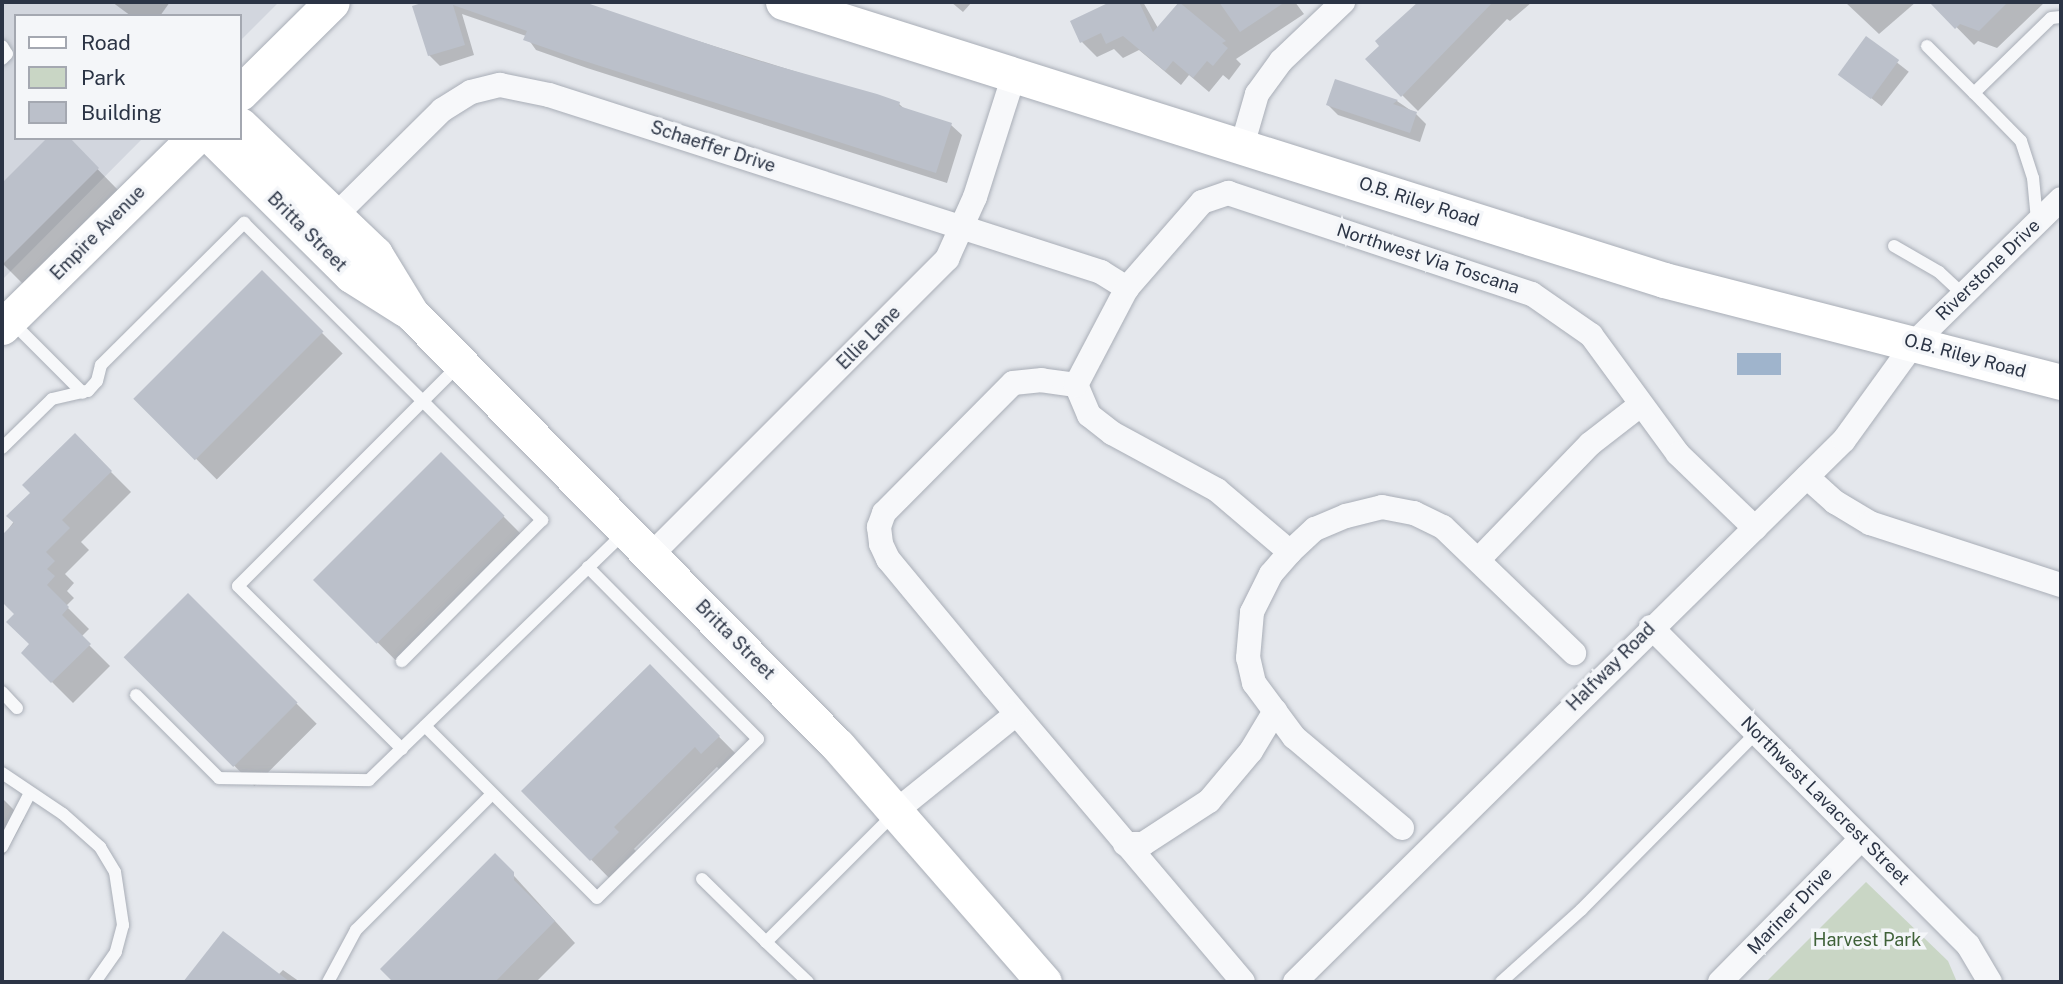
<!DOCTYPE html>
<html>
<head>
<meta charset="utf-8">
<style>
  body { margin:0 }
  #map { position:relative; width:2063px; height:984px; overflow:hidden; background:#e4e7ec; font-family:"Public Sans",sans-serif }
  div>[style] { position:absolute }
  .built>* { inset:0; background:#d2d6de }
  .green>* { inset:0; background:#c9d6c5 }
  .water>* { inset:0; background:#9fb4cc; transform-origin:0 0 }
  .shadow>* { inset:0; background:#0003; transform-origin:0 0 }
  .building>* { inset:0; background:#bbc0ca; transform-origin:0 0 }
  .roads { filter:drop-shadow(0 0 2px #a9aeb7) drop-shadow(0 0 2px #a9aeb7) }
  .lane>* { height:12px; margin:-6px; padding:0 6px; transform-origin:6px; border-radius:6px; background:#f7f8fa }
  .street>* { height:24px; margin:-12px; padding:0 12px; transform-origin:12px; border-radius:12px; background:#f7f8fa }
  .secondary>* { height:35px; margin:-17.5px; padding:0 17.5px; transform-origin:17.5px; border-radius:17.5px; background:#fff }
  span { translate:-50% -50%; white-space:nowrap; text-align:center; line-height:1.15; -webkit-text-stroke:7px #f4f6f9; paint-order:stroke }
  .street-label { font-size:18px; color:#2b3445 }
  .park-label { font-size:18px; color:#3f6138 }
  .frame { position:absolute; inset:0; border:4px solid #2b3445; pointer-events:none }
  .legend { position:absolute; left:14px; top:14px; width:228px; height:126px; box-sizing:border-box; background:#f4f6f9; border:2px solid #a4a8b1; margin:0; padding:9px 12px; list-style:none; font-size:21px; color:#2b3445 }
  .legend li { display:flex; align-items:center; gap:14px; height:35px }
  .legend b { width:35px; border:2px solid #a4a8b1 }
</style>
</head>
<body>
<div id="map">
  <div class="built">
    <i style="clip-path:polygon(2px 2px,279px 2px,240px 41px,240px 16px,16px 16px,16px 138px,143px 138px,2px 280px)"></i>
  </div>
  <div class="green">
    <i style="clip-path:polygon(1866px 882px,1948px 961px,1957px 982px,1766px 982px)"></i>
  </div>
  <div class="water">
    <i style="left:1737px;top:353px;width:44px;height:22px"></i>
  </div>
  <div class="shadow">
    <i style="clip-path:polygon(112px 2px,170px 2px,160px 16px,131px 16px)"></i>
    <i style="clip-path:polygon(431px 2px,574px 2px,899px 104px,906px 110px,951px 125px,962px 135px,947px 183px,587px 68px,536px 50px,526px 36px,462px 14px,474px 55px,440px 66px,429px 55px,415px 7px)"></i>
    <i style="clip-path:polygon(951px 2px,972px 2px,963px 12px)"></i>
    <i style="clip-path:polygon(1114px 2px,1143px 2px,1158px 28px,1180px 2px,1295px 2px,1304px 14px,1236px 59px,1241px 64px,1229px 80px,1223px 75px,1209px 92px,1189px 75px,1181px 85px,1139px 50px,1123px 58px,1114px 49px,1097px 57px,1082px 42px,1072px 22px)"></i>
    <i style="clip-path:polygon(1419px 2px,1532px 2px,1510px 21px,1507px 19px,1418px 111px,1402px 95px,1377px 41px)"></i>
    <i style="clip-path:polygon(1845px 2px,1916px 2px,1879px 34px)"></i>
    <i style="clip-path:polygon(1932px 2px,2045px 2px,1997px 48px,1978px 41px,1974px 45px)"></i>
    <i style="left:1867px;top:39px;width:53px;height:44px;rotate:38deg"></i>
    <i style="clip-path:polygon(1336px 81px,1397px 101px,1416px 114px,1426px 124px,1420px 142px,1338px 115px,1328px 105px)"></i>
    <i style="clip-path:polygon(49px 138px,67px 138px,118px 190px,23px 284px,2px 263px,2px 185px)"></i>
    <i style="left:262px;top:273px;width:114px;height:178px;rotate:45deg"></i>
    <i style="clip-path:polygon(75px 436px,131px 492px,81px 542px,89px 550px,65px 574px,74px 583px,67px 591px,74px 598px,66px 606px,89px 629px,81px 637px,110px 666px,73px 703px,23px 653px,31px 644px,16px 614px,2px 600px,2px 538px)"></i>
    <i style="left:441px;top:454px;width:118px;height:178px;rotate:45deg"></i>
    <i style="left:188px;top:595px;width:182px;height:88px;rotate:45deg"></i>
    <i style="clip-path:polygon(650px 667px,739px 757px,723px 773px,717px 767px,634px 849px,639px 854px,612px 881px,524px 791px)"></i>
    <i style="clip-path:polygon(2px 798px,24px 820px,2px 859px)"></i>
    <i style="clip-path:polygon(495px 855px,575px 943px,536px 982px,396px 982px,382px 969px)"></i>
    <i style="clip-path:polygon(223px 934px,278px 975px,283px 970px,300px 982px,186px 982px)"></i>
  </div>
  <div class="building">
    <i style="clip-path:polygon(425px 2px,584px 2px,752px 59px,877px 94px,900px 102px,899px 106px,952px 123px,936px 173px,575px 58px,523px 40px,527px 31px,453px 5px,465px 45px,428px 56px,412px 6px)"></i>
    <i style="clip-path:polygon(1110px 2px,1139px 2px,1153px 32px,1179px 2px,1226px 41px,1222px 43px,1228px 48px,1213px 66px,1207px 61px,1193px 78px,1173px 61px,1165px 71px,1123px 36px,1106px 44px,1101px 33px,1080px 43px,1070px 21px)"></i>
    <i style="clip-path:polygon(1219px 2px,1285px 2px,1240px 32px)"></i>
    <i style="clip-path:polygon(1418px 2px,1493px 2px,1401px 97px,1365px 59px,1379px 46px,1375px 41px)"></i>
    <i style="clip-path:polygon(1929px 2px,2008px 2px,1979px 31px,1960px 24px,1955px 29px)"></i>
    <i style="left:1866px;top:36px;width:41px;height:48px;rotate:36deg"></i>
    <i style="clip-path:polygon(1335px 79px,1398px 100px,1393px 104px,1417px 112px,1410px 133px,1326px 105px)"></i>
    <i style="clip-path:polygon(47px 138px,70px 138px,99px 168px,2px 265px,2px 183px)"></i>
    <i style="left:262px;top:270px;width:87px;height:182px;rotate:45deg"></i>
    <i style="clip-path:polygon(75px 433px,112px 471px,62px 520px,70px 528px,46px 552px,55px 561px,47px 569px,55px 576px,47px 585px,69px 607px,62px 615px,91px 644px,51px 683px,21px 653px,29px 644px,6px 622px,14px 614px,2px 602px,2px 535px,14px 523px,6px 516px,30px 493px,22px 485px)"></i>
    <i style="left:441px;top:452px;width:90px;height:181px;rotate:45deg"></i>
    <i style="left:188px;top:593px;width:155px;height:91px;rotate:45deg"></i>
    <i style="clip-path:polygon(650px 664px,720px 736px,701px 754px,695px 747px,614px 827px,619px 832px,590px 861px,521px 791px)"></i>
    <i style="clip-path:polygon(495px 853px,514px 872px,514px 880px,555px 921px,495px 982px,393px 982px,380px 969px)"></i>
    <i style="clip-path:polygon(223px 931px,290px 982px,183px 982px)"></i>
  </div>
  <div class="roads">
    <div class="lane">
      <i style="left:2px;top:46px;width:9px;rotate:58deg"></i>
      <i style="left:7px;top:54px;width:7px;rotate:135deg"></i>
      <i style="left:1927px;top:46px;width:66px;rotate:45deg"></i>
      <i style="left:2037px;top:220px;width:42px;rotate:-95.4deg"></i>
      <i style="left:2033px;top:178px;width:39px;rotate:-108deg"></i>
      <i style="left:2021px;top:141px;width:67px;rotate:-134.4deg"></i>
      <i style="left:1974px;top:93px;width:107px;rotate:-44.2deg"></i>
      <i style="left:2051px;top:18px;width:10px;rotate:-6deg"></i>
      <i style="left:1894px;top:246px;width:52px;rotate:30deg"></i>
      <i style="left:1939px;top:272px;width:33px;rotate:43deg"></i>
      <i style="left:12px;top:322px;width:100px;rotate:45deg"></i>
      <i style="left:2px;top:448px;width:70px;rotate:-44.4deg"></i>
      <i style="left:52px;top:399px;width:37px;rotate:-13deg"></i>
      <i style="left:88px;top:391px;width:13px;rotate:-48deg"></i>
      <i style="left:97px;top:381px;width:16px;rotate:-76deg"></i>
      <i style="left:101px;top:365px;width:202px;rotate:-44.8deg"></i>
      <i style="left:244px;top:223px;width:421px;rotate:44.9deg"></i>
      <i style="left:542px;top:520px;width:199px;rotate:134.8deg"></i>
      <i style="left:2px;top:692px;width:22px;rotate:47deg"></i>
      <i style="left:136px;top:695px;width:117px;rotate:45deg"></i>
      <i style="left:219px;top:778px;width:150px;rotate:0.8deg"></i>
      <i style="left:369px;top:780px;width:355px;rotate:-44.1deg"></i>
      <i style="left:425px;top:726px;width:243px;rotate:45deg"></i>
      <i style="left:597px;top:898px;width:226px;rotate:-44.6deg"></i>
      <i style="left:758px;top:739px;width:242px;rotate:-134.7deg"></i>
      <i style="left:402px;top:749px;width:231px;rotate:-135.2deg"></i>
      <i style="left:238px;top:586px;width:311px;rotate:-45deg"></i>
      <i style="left:2px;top:773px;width:73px;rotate:33.9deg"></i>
      <i style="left:63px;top:814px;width:50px;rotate:41.7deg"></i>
      <i style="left:100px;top:847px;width:29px;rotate:59deg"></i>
      <i style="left:115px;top:872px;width:54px;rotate:81.4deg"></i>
      <i style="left:123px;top:925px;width:28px;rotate:105deg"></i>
      <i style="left:116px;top:952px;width:37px;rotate:125deg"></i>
      <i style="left:2px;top:847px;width:61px;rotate:-62.6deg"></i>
      <i style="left:702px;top:879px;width:90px;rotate:44.5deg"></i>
      <i style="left:766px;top:942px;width:181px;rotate:-45deg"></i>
      <i style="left:766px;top:942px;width:58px;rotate:43.6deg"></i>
      <i style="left:328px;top:982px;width:59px;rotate:-61.7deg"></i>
      <i style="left:356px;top:930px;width:192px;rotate:-45deg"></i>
      <i style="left:1501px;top:982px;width:108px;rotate:-42deg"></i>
      <i style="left:1581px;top:910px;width:250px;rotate:-45.3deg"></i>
    </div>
    <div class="street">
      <i style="left:1242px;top:146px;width:54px;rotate:-73.9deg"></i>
      <i style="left:1257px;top:94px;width:41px;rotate:-54deg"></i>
      <i style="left:1281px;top:61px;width:86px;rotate:-43.6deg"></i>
      <i style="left:334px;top:217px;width:152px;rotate:-44.7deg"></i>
      <i style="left:442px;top:110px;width:34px;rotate:-32deg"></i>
      <i style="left:471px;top:92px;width:30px;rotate:-14deg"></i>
      <i style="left:500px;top:85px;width:50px;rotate:11.5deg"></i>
      <i style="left:549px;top:95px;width:433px;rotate:17.8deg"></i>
      <i style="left:961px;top:227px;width:147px;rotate:17.8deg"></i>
      <i style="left:1101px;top:272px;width:31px;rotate:32deg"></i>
      <i style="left:1076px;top:385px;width:34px;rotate:-172deg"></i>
      <i style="left:1042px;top:380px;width:29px;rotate:174deg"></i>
      <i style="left:1013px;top:383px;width:183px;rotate:134.8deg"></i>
      <i style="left:884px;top:513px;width:15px;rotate:110deg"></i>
      <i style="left:879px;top:527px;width:17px;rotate:83deg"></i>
      <i style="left:881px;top:544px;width:17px;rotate:65deg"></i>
      <i style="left:888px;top:559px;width:165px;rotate:50.4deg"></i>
      <i style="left:993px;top:686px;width:387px;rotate:49.8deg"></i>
      <i style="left:1807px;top:477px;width:38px;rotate:42deg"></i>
      <i style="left:1835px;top:502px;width:41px;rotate:31deg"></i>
      <i style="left:1870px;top:523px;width:201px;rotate:18deg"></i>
      <i style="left:1290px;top:552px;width:96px;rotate:-139.7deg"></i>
      <i style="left:1217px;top:490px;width:119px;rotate:-151.5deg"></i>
      <i style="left:1112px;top:433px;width:29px;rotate:-142deg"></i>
      <i style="left:1089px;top:415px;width:33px;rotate:-113deg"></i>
      <i style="left:1076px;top:385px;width:110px;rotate:-62.3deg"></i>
      <i style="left:1127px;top:288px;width:114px;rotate:-48.9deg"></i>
      <i style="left:1202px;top:202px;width:28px;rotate:-19deg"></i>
      <i style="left:1228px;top:193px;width:320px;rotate:18.4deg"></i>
      <i style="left:1532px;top:294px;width:72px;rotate:34.8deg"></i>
      <i style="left:1591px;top:335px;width:147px;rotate:53.8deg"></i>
      <i style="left:1678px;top:454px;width:107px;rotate:43.9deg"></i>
      <i style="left:651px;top:555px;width:419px;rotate:-45deg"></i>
      <i style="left:947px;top:259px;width:68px;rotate:-65.7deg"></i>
      <i style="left:975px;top:197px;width:128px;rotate:-72.3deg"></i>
      <i style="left:1479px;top:559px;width:160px;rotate:-46deg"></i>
      <i style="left:1590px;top:444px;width:62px;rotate:-37.8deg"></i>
      <i style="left:1651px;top:627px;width:449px;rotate:45.1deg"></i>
      <i style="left:1968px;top:945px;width:43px;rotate:59.3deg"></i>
      <i style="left:896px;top:811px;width:154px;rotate:-38.9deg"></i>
      <i style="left:1402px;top:828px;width:141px;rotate:-139.9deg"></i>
      <i style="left:1294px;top:737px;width:67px;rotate:-126.5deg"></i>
      <i style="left:1254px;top:683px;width:26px;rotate:-103deg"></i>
      <i style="left:1248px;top:658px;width:46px;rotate:-85deg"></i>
      <i style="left:1252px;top:612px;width:42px;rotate:-63.4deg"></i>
      <i style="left:1271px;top:574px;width:29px;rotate:-49deg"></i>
      <i style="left:1290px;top:552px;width:34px;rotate:-43deg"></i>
      <i style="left:1315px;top:529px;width:34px;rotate:-23deg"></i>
      <i style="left:1346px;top:516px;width:37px;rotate:-14deg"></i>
      <i style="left:1382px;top:507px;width:33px;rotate:11deg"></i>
      <i style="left:1414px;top:513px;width:32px;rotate:26deg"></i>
      <i style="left:1443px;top:527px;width:182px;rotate:43.9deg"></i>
      <i style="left:1125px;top:844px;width:18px"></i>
      <i style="left:1143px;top:844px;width:79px;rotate:-33.1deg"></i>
      <i style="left:1209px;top:801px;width:65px;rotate:-50deg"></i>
      <i style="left:1251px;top:751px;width:47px;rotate:-59deg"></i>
      <i style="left:1295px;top:982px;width:771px;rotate:-44.63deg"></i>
      <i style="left:1844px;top:440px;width:121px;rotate:-54.1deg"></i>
      <i style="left:1915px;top:342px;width:204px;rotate:-44.4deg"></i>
      <i style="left:1720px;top:982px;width:201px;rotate:-45.4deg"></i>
    </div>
    <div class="secondary">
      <i style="left:783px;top:2px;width:924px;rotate:17.51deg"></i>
      <i style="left:1664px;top:280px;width:410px;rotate:14.4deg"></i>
      <i style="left:240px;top:93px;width:129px;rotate:-44.7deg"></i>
      <i style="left:240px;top:125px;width:187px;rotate:43.7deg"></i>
      <i style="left:375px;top:254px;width:69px;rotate:58.6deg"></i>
      <i style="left:411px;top:313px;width:608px;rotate:45.4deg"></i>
      <i style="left:838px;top:746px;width:313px;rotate:48.9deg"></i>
      <i style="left:213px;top:138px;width:194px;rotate:44.8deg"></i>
      <i style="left:351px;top:275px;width:64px;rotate:32.2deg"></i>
      <i style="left:2px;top:327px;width:269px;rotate:-44.5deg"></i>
    </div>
  </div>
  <div class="street-label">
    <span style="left:713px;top:147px;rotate:18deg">Schaeffer Drive</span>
    <span style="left:1419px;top:202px;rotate:18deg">O.B. Riley Road</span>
    <span style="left:307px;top:232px;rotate:45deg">Britta Street</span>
    <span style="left:98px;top:233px;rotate:-45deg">Empire Avenue</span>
    <span style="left:1428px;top:259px;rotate:18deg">Northwest Via Toscana</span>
    <span style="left:1988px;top:270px;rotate:-44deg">Riverstone Drive</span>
    <span style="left:869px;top:338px;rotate:-45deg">Ellie Lane</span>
    <span style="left:1965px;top:356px;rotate:15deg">O.B. Riley Road</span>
    <span style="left:735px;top:640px;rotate:45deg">Britta Street</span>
    <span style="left:1611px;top:667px;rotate:-45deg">Halfway Road</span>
    <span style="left:1825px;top:801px;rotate:45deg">Northwest Lavacrest Street</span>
    <span style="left:1790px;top:911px;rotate:-46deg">Mariner Drive</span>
  </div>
  <div class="park-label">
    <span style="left:1867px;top:940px">Harvest Park</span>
  </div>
  <div class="frame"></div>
  <ul class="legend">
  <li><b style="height:9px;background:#fff"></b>Road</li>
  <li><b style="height:19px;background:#c9d6c5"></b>Park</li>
  <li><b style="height:19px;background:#bbc0ca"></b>Building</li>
  </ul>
</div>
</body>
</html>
